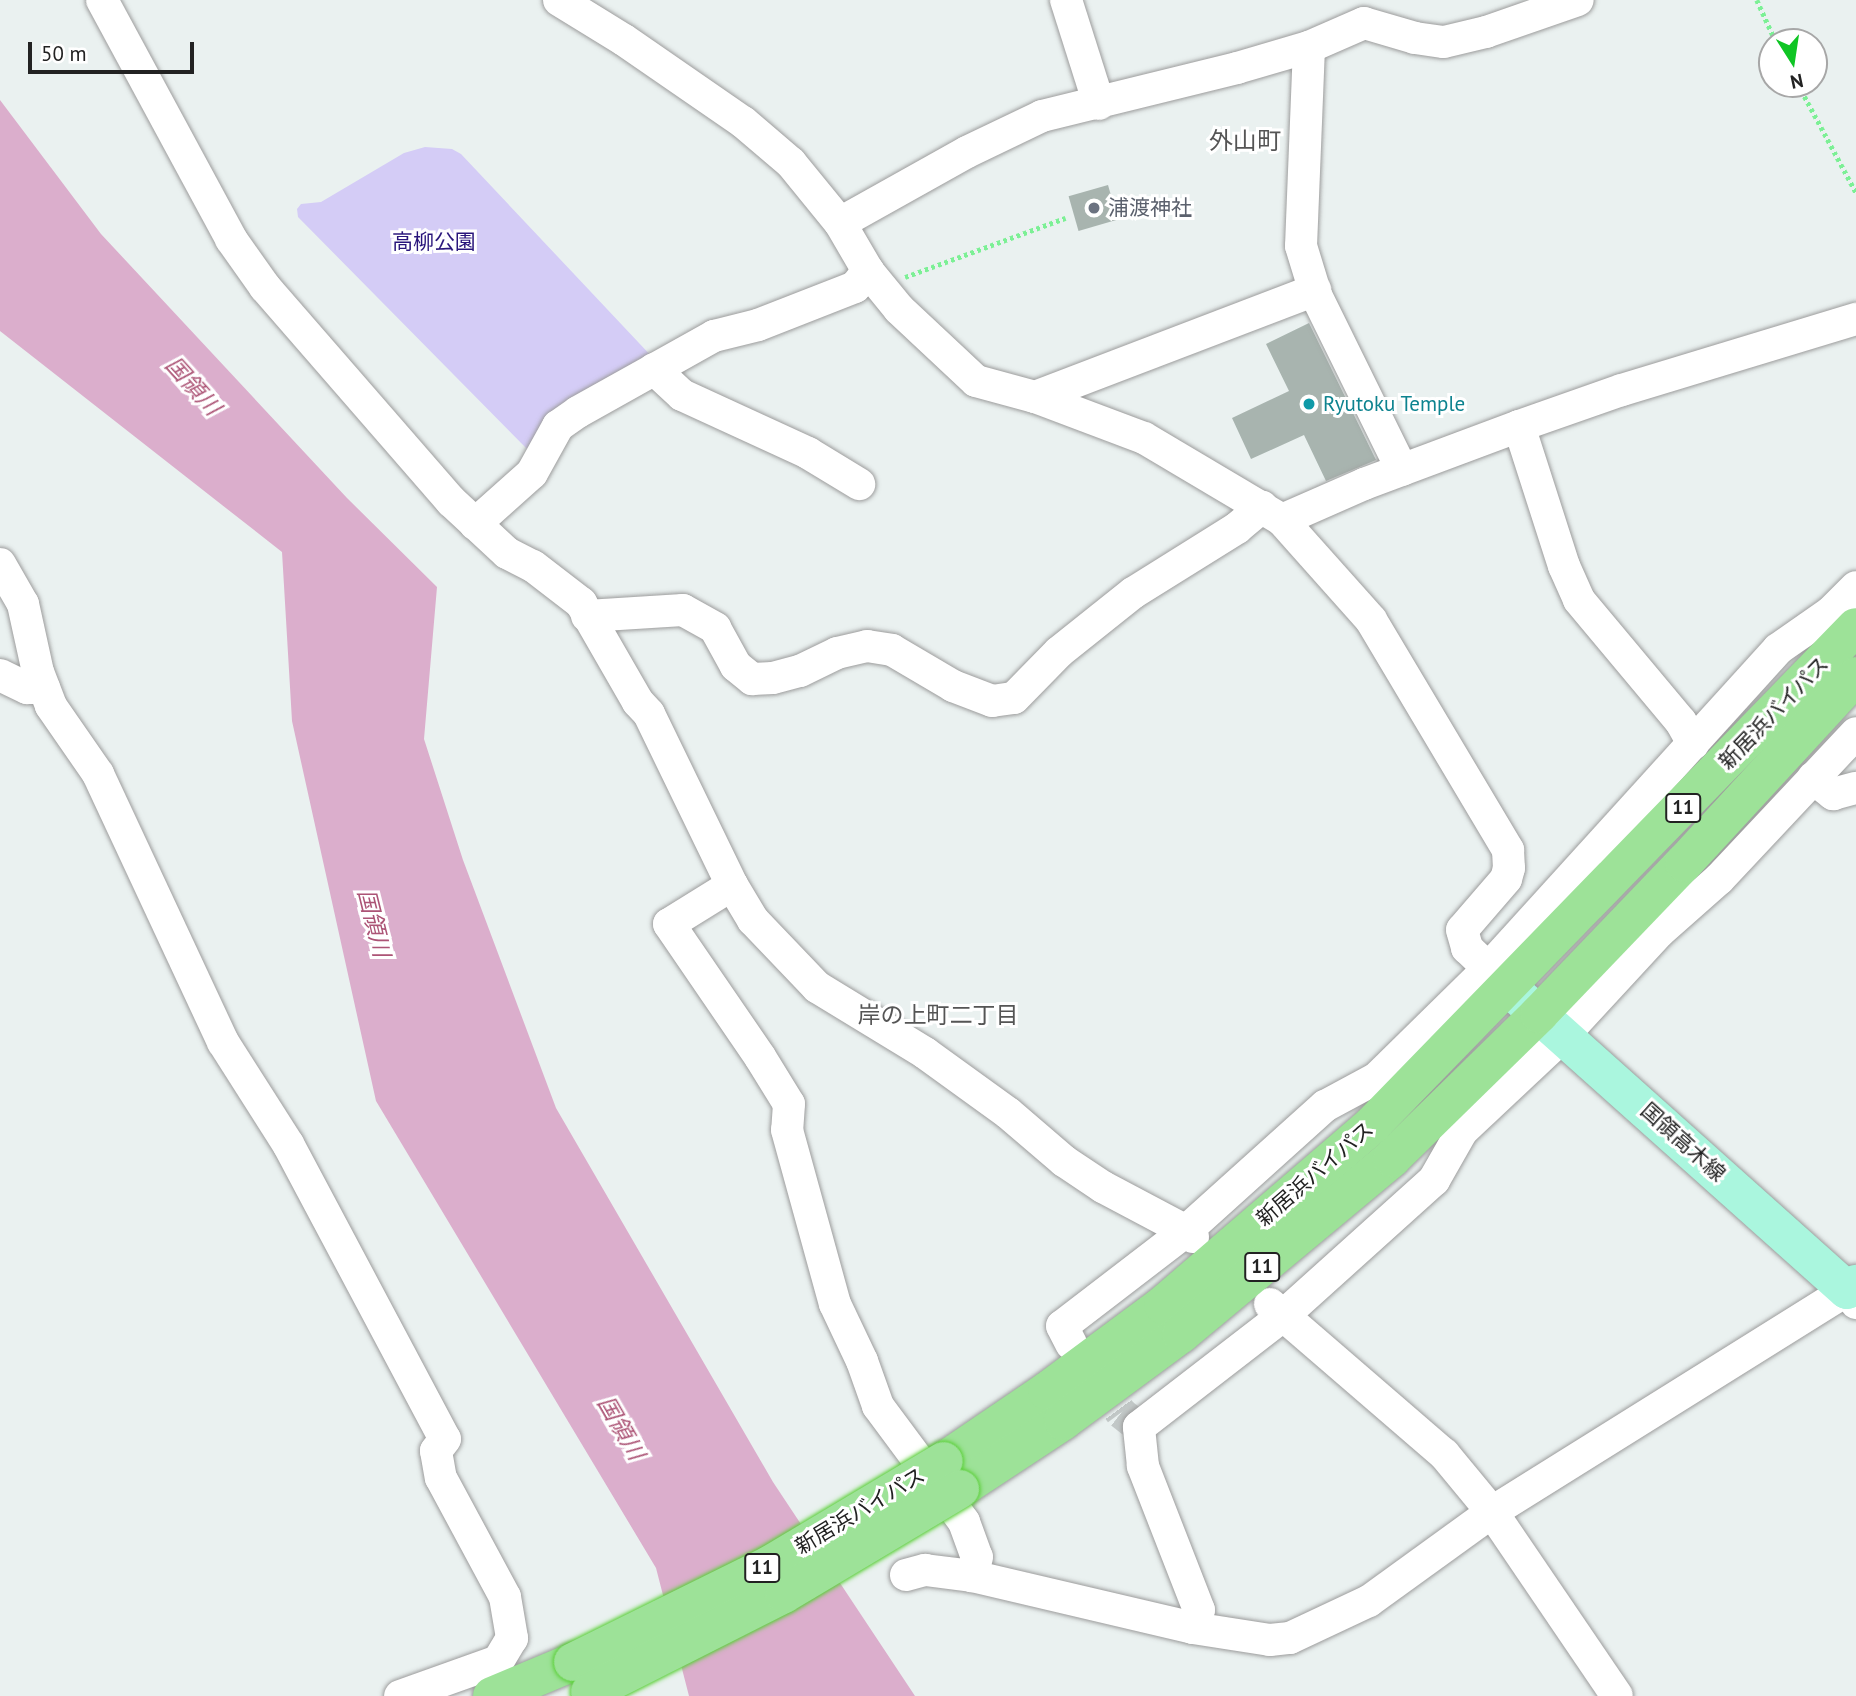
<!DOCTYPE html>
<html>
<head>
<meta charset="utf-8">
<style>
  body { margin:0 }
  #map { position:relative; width:1856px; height:1696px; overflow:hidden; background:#eaf1f0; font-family:"PT Sans","Noto Sans JP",sans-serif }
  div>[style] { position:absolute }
  .park>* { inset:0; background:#d4ccf6 }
  .water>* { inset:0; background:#dbaecc }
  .building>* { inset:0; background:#a8b4af; transform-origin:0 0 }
  .minor-tunnel>* { height:32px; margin-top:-16px; transform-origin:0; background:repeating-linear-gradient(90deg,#c2c8c7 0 32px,transparent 0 48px) }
  .path>* { height:4.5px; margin-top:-2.25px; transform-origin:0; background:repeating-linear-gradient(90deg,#7cf095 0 3.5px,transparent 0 7px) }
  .roads { filter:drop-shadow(0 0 2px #9c9c9c) drop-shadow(0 0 2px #9c9c9c) }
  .minor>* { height:32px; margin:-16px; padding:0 16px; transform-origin:16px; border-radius:16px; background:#fff }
  .major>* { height:38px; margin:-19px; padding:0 19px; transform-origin:19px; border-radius:19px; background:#aaf6de }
  .highway>* { height:38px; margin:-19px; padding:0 19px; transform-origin:19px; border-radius:19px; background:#9de298 }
  .bridges { filter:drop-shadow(0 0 2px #5acf37) drop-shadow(0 0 2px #5acf37) }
  .highway-bridge>* { height:38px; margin:-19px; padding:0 19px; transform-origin:19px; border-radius:19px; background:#9de298 }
  .dots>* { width:19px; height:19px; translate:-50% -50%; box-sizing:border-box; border:4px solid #fff; border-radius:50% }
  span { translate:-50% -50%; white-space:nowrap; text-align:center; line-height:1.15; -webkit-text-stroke:6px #fff; paint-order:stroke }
  .shield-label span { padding:2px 5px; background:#fff; border:2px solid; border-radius:5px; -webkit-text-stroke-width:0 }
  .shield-label { font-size:19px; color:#222; font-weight:700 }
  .worship-label { font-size:21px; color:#5b616d }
  .left { translate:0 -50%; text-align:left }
  .park-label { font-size:21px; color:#29157b }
  .culture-label { font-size:21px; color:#0d838f }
  .street-label { font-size:21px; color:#222 }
  .water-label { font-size:23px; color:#ac5476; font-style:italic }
  .neighbourhood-label { font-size:23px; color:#555 }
  .quarter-label { font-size:24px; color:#555 }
  .north { position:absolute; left:1758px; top:28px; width:70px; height:70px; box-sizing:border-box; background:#fff; border:2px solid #a7a7a7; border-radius:50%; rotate:168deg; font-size:19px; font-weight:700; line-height:28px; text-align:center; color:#222 }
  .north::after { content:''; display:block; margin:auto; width:24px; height:32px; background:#0fc524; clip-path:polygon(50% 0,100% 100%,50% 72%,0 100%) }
  .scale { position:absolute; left:28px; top:42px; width:166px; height:32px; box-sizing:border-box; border:4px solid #222; border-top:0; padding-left:9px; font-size:21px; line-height:24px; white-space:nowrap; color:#222; -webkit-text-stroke:5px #fff; paint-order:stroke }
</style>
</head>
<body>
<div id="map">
  <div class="park">
    <i style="clip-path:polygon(425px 147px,452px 149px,461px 154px,655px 360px,532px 454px,298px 217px,297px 209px,301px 204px,321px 202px,404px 153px)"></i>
  </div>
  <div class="water">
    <i style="clip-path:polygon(0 100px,101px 234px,347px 498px,437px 587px,424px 739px,463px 860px,556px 1108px,773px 1482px,915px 1696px,689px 1696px,656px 1568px,376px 1101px,292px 721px,282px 552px,0 331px)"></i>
  </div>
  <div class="building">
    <i style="left:1108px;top:185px;width:36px;height:41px;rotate:74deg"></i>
    <i style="clip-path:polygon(1309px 323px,1376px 460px,1326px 481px,1304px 435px,1251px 459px,1232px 418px,1289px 391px,1266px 344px)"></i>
  </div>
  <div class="minor-tunnel">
    <i style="left:1090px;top:1371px;width:52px;rotate:53.6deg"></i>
    <i style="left:1121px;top:1413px;width:23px;rotate:38deg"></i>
  </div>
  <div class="path">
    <i style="left:1757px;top:0;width:46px;rotate:65.7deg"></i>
    <i style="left:1798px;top:84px;width:123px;rotate:61.8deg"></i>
    <i style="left:905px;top:277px;width:171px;rotate:-20.2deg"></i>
  </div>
  <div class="roads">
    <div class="minor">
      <i style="left:102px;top:0;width:272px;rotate:61.6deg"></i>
      <i style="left:231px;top:239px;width:59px;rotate:54.7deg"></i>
      <i style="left:265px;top:287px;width:284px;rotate:49deg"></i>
      <i style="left:451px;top:501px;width:76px;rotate:42.9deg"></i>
      <i style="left:507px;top:553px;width:29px;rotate:27deg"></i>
      <i style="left:533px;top:566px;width:61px;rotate:37.6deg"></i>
      <i style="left:581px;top:603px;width:114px;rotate:60.1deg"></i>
      <i style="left:638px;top:702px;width:16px;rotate:47deg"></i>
      <i style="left:649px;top:714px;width:190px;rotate:64.1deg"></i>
      <i style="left:732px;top:885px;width:41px;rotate:59deg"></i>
      <i style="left:753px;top:920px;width:93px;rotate:46.3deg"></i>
      <i style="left:817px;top:987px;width:127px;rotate:31.4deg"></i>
      <i style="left:925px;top:1053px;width:102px;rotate:35.9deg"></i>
      <i style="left:1008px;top:1113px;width:74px;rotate:40.6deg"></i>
      <i style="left:1064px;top:1161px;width:47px;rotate:33.7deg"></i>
      <i style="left:1103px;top:1187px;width:94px;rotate:27.9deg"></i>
      <i style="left:1186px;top:1231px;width:156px;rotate:142.5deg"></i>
      <i style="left:1062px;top:1326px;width:20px;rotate:63deg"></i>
      <i style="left:559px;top:0;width:76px;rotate:31.6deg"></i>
      <i style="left:624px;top:40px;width:145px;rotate:34.6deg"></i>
      <i style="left:743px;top:122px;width:63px;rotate:40.5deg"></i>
      <i style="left:791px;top:163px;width:77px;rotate:50.8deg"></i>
      <i style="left:840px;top:223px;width:56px;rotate:59.7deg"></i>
      <i style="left:868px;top:271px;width:49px;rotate:50.8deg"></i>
      <i style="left:899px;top:309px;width:105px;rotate:43.1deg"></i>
      <i style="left:976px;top:381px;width:61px;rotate:15.2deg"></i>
      <i style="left:1035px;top:397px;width:116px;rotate:20.6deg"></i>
      <i style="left:1144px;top:438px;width:161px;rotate:30.7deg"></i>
      <i style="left:1282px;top:520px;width:134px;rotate:48.3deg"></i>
      <i style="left:1371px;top:620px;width:268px;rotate:59.2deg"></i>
      <i style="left:1508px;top:850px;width:18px;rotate:87deg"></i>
      <i style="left:1509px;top:868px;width:11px;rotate:105deg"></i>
      <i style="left:1506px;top:879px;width:67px;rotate:130.8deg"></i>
      <i style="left:1462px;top:930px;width:19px;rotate:74deg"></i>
      <i style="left:1467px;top:948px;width:58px;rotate:43.6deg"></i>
      <i style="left:1066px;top:0;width:109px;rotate:72.4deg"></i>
      <i style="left:1309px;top:47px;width:199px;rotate:92.3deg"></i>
      <i style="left:1301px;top:246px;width:51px;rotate:73deg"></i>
      <i style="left:1316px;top:295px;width:195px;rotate:63.8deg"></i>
      <i style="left:840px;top:223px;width:145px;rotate:-29.2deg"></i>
      <i style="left:967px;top:152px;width:83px;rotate:-25.6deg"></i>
      <i style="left:1042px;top:116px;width:201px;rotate:-13.8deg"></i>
      <i style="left:1237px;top:68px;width:75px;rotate:-16.3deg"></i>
      <i style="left:1309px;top:47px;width:60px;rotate:-23.6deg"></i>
      <i style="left:1364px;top:23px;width:53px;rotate:16.4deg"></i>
      <i style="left:1415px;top:38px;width:29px;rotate:8deg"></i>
      <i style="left:1444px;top:42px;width:43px;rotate:-13.4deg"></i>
      <i style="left:1486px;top:32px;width:97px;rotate:-19.2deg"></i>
      <i style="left:654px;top:369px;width:38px;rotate:43deg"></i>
      <i style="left:682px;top:395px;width:139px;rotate:24.7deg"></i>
      <i style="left:808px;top:453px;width:60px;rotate:31.3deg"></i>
      <i style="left:1035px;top:397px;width:300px;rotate:-20.9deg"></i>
      <i style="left:1519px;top:426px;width:147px;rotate:72.2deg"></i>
      <i style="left:1564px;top:566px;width:37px;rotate:66deg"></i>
      <i style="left:1579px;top:600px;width:159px;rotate:50.1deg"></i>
      <i style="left:1681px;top:722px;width:25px;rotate:61deg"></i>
      <i style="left:1282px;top:520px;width:90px;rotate:-23.7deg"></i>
      <i style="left:1364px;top:484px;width:165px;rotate:-20.5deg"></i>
      <i style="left:1519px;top:426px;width:109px;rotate:-19.3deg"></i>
      <i style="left:1622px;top:390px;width:245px;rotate:-16.9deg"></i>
      <i style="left:475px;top:524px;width:76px;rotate:-41.8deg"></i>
      <i style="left:532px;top:473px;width:54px;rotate:-61deg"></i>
      <i style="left:558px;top:426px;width:24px;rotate:-35deg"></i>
      <i style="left:578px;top:412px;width:156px;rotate:-29.2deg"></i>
      <i style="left:714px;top:336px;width:45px;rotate:-14deg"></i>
      <i style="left:758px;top:325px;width:104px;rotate:-21.4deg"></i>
      <i style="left:855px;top:287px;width:21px;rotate:-51deg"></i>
      <i style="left:0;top:564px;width:46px;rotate:60.1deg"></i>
      <i style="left:23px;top:604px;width:70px;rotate:77.6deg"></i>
      <i style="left:38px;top:672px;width:36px;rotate:69deg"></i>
      <i style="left:51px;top:706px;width:83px;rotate:55.3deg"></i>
      <i style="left:98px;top:774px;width:296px;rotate:65deg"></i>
      <i style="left:223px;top:1042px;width:121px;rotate:57.5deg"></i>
      <i style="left:288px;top:1144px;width:334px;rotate:62deg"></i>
      <i style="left:445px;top:1439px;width:15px;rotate:127deg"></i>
      <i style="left:436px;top:1451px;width:27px;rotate:80deg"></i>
      <i style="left:441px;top:1478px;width:135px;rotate:61.7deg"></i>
      <i style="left:505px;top:1597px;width:42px;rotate:80.3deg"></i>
      <i style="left:512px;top:1638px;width:27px;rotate:121deg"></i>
      <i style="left:498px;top:1661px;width:104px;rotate:160.3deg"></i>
      <i style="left:587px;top:616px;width:96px;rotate:-3.6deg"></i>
      <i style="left:683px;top:610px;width:37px;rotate:29deg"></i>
      <i style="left:715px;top:628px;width:43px;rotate:61.1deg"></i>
      <i style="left:736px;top:666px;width:21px;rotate:39deg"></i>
      <i style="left:752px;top:679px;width:21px;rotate:-3deg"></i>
      <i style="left:773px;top:678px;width:28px;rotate:-15deg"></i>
      <i style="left:800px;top:671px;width:41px;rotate:-25.9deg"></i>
      <i style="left:837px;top:653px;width:31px;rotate:-13deg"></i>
      <i style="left:867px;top:646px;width:25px;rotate:9deg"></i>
      <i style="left:892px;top:650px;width:71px;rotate:30.5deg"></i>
      <i style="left:953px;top:686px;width:42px;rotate:21deg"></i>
      <i style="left:992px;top:701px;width:22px;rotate:-8deg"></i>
      <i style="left:1014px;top:698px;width:64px;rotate:-45.6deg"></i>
      <i style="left:1059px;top:652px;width:95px;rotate:-38.6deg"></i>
      <i style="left:1133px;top:593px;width:123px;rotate:-32deg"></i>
      <i style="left:1237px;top:528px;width:33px;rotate:-40deg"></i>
      <i style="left:0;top:675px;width:30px;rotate:26deg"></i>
      <i style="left:27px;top:688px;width:17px"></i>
      <i style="left:1813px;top:778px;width:26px;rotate:39deg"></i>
      <i style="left:1833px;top:794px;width:24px;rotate:-15deg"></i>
      <i style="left:732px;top:885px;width:74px;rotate:148.2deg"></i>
      <i style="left:669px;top:924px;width:161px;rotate:55.6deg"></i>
      <i style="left:760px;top:1057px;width:55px;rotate:58.3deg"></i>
      <i style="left:789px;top:1104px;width:26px;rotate:94deg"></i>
      <i style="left:787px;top:1130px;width:180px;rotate:74.6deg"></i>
      <i style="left:835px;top:1304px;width:63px;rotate:64.7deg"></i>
      <i style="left:862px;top:1361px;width:48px;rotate:70.4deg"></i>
      <i style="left:878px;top:1406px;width:144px;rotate:53.4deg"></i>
      <i style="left:964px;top:1522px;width:37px;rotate:70deg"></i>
      <i style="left:977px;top:1557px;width:20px;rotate:105deg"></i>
      <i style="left:972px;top:1576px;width:227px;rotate:13.2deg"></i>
      <i style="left:1193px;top:1628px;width:78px;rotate:8.9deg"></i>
      <i style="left:1270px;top:1640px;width:20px;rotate:-6deg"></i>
      <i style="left:1290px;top:1638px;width:87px;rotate:-25.1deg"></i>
      <i style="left:1369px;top:1601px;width:152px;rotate:-35.9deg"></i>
      <i style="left:1492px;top:1512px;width:419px;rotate:-32deg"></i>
      <i style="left:1847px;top:1290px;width:16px;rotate:55deg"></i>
      <i style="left:1193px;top:1237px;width:9px;rotate:-139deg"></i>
      <i style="left:1186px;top:1231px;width:187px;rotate:-42deg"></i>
      <i style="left:1325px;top:1106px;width:59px;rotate:-28.3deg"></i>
      <i style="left:1377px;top:1078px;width:154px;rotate:-44.5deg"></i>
      <i style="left:1487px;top:970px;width:433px;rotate:-47.8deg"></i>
      <i style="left:1778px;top:649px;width:65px;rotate:-34.9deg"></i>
      <i style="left:1831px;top:612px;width:35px;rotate:-45deg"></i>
      <i style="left:1270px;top:1304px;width:230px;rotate:40.8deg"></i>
      <i style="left:1444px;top:1454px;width:75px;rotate:50.4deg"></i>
      <i style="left:1492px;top:1512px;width:222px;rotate:55.8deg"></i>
      <i style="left:906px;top:1575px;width:20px;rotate:-15deg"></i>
      <i style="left:925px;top:1570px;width:47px;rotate:7.3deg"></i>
      <i style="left:1193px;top:1628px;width:19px;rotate:-72deg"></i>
      <i style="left:1199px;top:1610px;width:155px;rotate:-111.3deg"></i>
      <i style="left:1143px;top:1466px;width:39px;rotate:-96deg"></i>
      <i style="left:1139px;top:1427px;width:183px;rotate:-37.7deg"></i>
      <i style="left:1284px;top:1315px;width:202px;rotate:-42deg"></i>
      <i style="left:1434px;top:1180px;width:56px;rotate:-60.3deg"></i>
      <i style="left:1462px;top:1131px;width:139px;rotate:-43.2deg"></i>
      <i style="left:1563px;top:1036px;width:142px;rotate:-47.3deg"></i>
      <i style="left:1659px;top:932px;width:80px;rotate:-41.5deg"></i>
      <i style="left:1719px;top:879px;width:200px;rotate:-46.8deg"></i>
    </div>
    <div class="major">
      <i style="left:1509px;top:988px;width:453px;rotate:41.8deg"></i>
      <i style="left:1847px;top:1290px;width:11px;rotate:-34deg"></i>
    </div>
    <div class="highway">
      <i style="left:944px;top:1461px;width:125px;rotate:-34.2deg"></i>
      <i style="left:1047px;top:1391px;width:144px;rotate:-36.6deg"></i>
      <i style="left:1163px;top:1305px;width:276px;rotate:-40.7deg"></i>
      <i style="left:1372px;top:1125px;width:694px;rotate:-45.82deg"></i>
      <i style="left:960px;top:1489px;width:123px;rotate:-33.4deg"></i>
      <i style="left:1063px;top:1421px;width:147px;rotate:-36.4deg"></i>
      <i style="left:1181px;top:1334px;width:275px;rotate:-39.8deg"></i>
      <i style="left:1392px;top:1158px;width:206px;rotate:-44.4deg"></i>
      <i style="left:1539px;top:1014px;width:209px;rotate:-46.2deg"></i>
      <i style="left:1684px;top:863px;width:254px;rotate:-47.4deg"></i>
      <i style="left:492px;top:1696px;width:88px;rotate:-22.8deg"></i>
    </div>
  </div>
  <div class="bridges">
    <div class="highway-bridge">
      <i style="left:573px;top:1662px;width:221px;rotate:-26.3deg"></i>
      <i style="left:771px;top:1564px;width:201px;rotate:-30.8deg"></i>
      <i style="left:590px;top:1692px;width:217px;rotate:-26.8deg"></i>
      <i style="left:784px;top:1594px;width:205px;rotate:-30.8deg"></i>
    </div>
  </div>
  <div class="dots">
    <i style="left:1094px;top:208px;background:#6b7280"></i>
    <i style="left:1309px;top:404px;background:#0f9aa8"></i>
  </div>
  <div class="shield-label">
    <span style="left:1683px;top:808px">11</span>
    <span style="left:1262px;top:1267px">11</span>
    <span style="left:762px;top:1568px">11</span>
  </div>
  <div class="worship-label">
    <span class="left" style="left:1108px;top:208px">浦渡神社</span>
  </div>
  <div class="park-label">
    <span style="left:434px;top:242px">高柳公園</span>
  </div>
  <div class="culture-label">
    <span class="left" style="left:1323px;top:404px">Ryutoku Temple</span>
  </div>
  <div class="street-label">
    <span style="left:1774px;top:713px;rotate:-46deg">新居浜バイパス</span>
    <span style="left:1683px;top:1142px;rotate:42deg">国領高木線</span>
    <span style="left:1315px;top:1174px;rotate:-41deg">新居浜バイパス</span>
    <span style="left:860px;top:1511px;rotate:-31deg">新居浜バイパス</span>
  </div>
  <div class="water-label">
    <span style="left:193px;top:386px;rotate:48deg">国領川</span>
    <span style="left:374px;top:923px;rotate:76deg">国領川</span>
    <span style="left:621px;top:1428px;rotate:60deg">国領川</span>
  </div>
  <div class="neighbourhood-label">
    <span style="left:938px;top:1015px">岸の上町二丁目</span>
  </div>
  <div class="quarter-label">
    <span style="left:1245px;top:141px">外山町</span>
  </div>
  <div class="north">N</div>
  <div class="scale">50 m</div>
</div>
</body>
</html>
